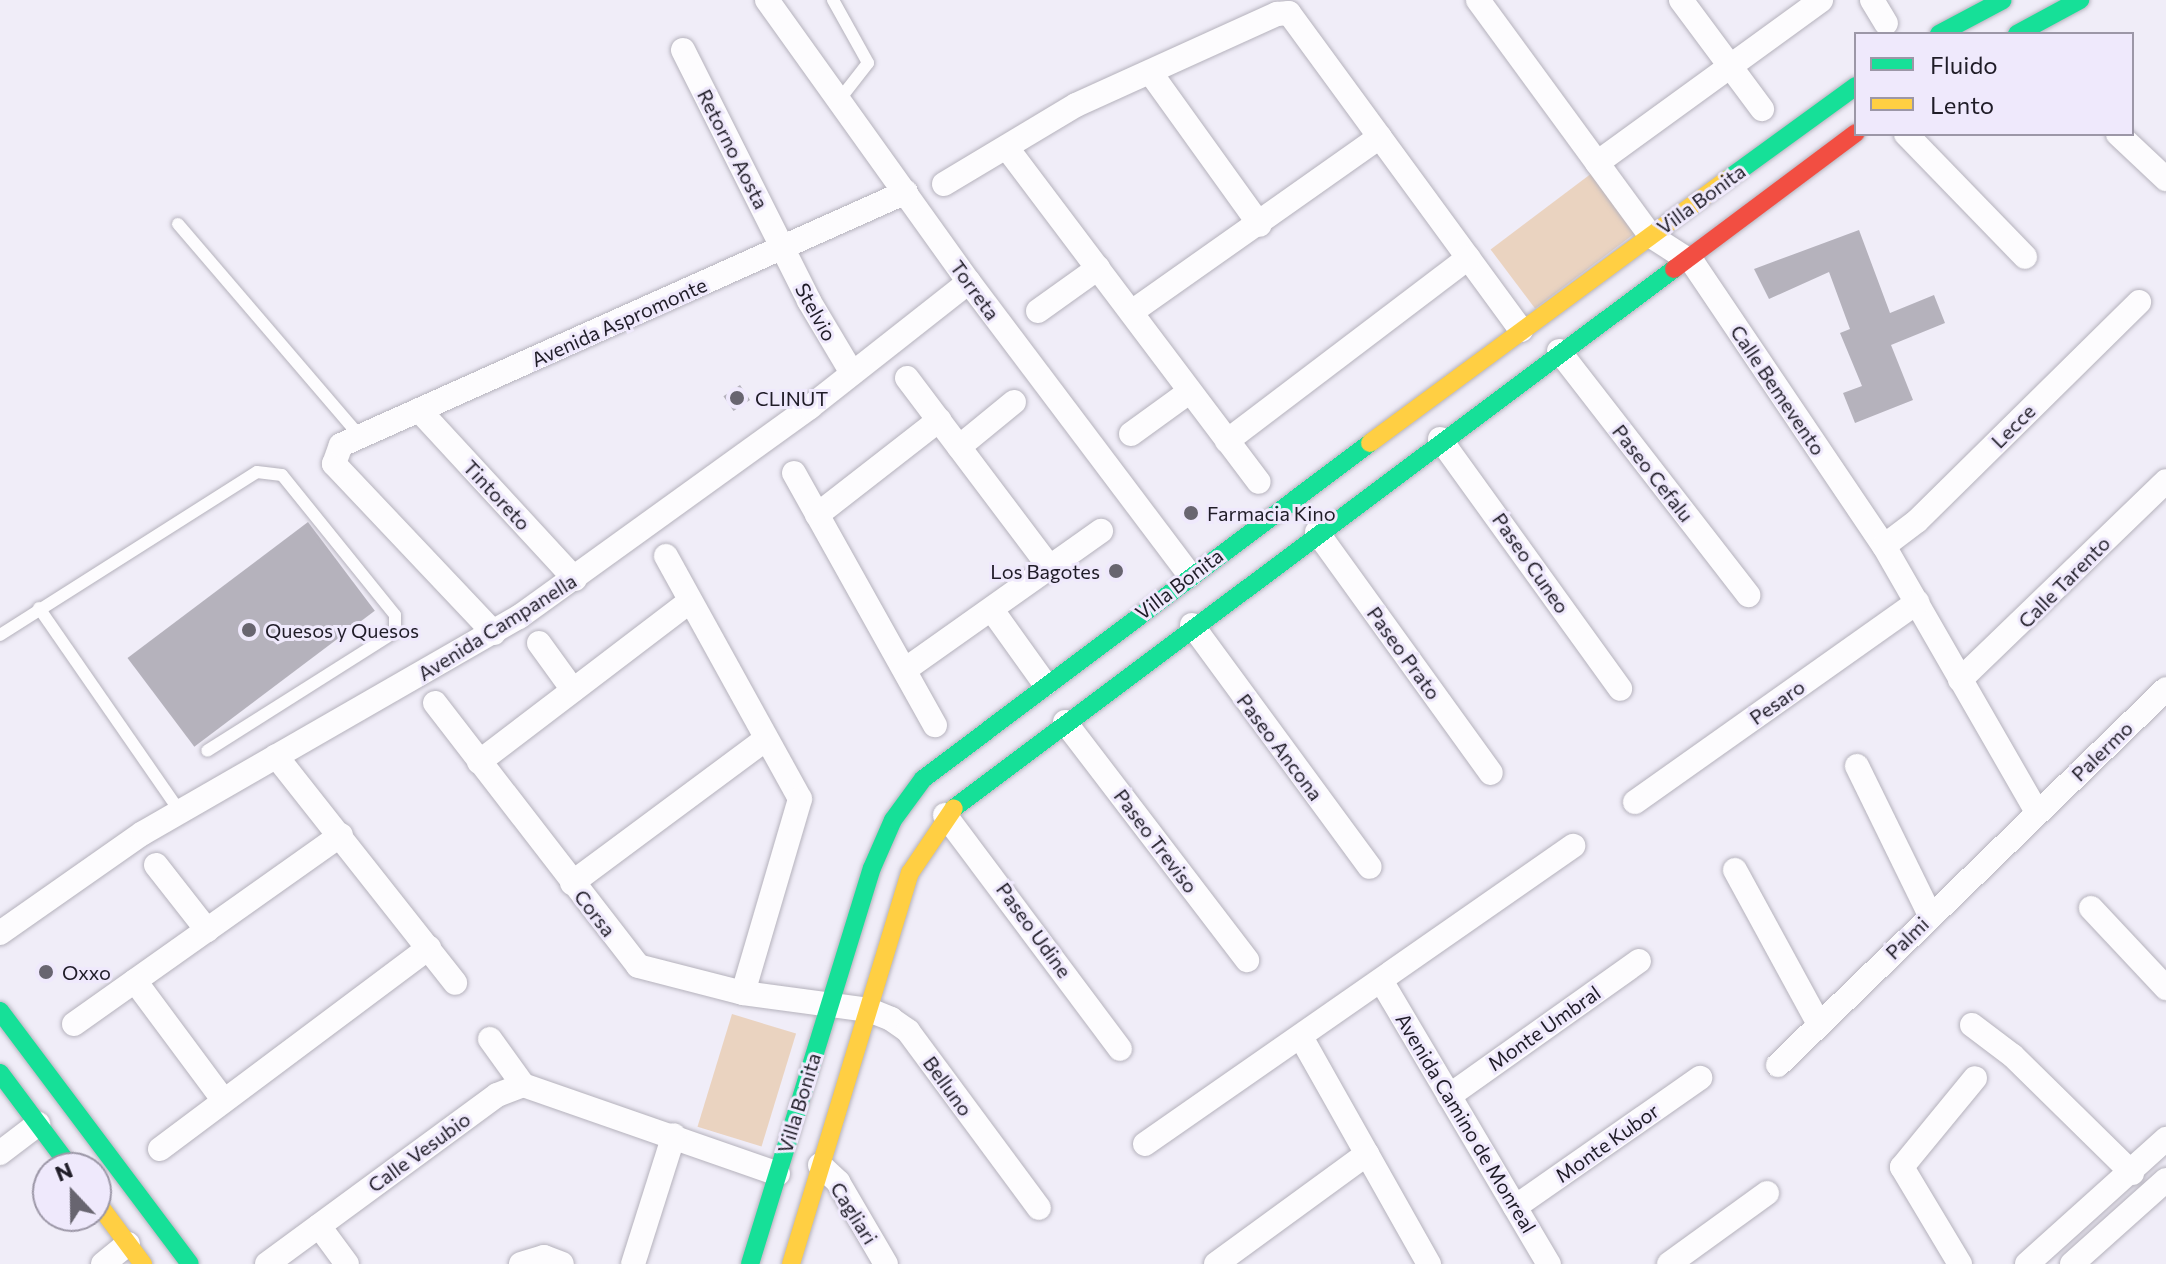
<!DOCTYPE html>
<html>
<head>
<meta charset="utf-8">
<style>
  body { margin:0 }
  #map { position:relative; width:2166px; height:1264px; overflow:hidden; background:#f0edf8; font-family:Commissioner,sans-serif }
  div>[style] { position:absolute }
  .green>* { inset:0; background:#ead3c0; transform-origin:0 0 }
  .building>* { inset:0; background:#b5b2bc; transform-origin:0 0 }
  .roads { filter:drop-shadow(0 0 2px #b5b2bc) drop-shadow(0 0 2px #b5b2bc) }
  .lane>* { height:12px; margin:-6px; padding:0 6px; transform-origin:6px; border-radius:6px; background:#fdfcfe }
  .street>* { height:24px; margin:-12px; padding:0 12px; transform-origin:12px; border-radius:12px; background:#fdfcfe }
  .fast>* { height:18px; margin:-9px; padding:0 9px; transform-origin:9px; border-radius:9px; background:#16e098 }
  .slow>* { height:18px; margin:-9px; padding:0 9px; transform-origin:9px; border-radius:9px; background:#ffcf43 }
  .jam>* { height:18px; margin:-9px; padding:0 9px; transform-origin:9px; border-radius:9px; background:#f24e42 }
  .dots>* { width:22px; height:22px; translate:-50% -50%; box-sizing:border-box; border:4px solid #efe9fc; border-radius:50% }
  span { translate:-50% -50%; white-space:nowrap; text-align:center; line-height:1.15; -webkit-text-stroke:6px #efe9fc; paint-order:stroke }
  .street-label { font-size:20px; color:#1f1c27 }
  .poi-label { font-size:20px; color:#1f1c27 }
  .left { translate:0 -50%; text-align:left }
  .right { translate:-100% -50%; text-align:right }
  .legend { position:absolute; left:1854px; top:32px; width:280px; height:104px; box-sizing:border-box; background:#efe9fc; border:2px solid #9c97a7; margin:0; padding:10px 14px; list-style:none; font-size:24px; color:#1f1c27 }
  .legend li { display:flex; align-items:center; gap:16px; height:40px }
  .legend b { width:40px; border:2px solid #9c97a7 }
  .north { position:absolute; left:32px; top:1152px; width:80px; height:80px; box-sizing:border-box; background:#efe9fc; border:2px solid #9c97a7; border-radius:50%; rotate:338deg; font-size:22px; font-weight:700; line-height:32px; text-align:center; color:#1f1c27 }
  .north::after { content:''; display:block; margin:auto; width:28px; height:36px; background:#686570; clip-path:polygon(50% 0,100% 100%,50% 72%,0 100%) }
</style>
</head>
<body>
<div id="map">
  <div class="green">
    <i style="left:1592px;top:173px;width:74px;height:127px;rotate:53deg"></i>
    <i style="left:732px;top:1014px;width:67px;height:118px;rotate:17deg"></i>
  </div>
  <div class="building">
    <i style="clip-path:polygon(1859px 230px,1890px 313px,1934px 295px,1945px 323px,1891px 345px,1913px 400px,1855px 423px,1843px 393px,1862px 386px,1840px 333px,1850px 329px,1829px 272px,1769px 299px,1754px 269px)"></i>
    <i style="left:740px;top:385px;width:18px;height:20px;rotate:56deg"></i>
    <i style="left:308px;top:522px;width:111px;height:226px;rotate:53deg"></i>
  </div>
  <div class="roads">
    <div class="lane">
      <i style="left:833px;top:0;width:72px;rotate:60.9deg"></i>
      <i style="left:868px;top:63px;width:46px;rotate:127.9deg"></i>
      <i style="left:178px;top:224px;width:279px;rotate:49.4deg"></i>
      <i style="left:39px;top:608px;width:248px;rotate:55.3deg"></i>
      <i style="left:0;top:635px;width:304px;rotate:-32.4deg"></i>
      <i style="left:257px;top:472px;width:25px;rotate:7deg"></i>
      <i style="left:282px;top:475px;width:180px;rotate:51.1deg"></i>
      <i style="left:395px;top:615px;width:17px;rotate:90deg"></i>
      <i style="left:395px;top:632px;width:222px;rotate:147.7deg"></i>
    </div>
    <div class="street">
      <i style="left:767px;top:0;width:347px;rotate:54.4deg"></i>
      <i style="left:969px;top:282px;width:367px;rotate:53deg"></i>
      <i style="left:1478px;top:0;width:293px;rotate:53.8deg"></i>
      <i style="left:1651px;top:236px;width:50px;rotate:32.7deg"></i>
      <i style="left:1693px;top:263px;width:341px;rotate:56deg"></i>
      <i style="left:1884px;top:546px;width:307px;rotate:60.1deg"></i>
      <i style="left:1681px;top:0;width:136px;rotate:53.4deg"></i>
      <i style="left:1872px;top:0;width:27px;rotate:59deg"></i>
      <i style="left:683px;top:50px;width:281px;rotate:63.3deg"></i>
      <i style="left:809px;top:301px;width:84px;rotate:59.2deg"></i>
      <i style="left:1150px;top:72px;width:188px;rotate:54.3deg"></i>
      <i style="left:1906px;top:134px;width:171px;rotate:45.9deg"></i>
      <i style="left:2118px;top:134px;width:66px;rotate:43.2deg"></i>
      <i style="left:1007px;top:148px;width:418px;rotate:53deg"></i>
      <i style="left:1597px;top:163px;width:277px;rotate:-36deg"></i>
      <i style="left:944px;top:184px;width:154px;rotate:-30.9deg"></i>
      <i style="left:1076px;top:105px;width:221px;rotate:-24.4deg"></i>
      <i style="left:1277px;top:14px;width:12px;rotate:-5deg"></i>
      <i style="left:1289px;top:13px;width:393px;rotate:53.8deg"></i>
      <i style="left:1038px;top:311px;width:74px;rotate:-35.6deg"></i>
      <i style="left:1133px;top:311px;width:302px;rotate:-35.2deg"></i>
      <i style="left:1559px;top:351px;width:309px;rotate:52.2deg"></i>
      <i style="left:907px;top:378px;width:238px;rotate:53deg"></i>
      <i style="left:419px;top:410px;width:230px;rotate:47.3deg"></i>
      <i style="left:1131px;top:434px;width:72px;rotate:-35.9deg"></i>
      <i style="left:1440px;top:439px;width:308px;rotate:54.2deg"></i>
      <i style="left:1227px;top:441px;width:303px;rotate:-37.2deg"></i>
      <i style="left:959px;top:447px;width:71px;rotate:-39.3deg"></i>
      <i style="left:794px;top:473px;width:289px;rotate:60.8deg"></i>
      <i style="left:817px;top:515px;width:155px;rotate:-37.9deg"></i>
      <i style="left:1317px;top:532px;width:297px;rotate:54.2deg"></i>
      <i style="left:1884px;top:546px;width:41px;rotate:-37.1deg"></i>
      <i style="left:1917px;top:521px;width:312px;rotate:-44.6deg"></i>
      <i style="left:666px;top:556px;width:277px;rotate:61.1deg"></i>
      <i style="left:800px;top:799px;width:202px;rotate:106.4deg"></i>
      <i style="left:992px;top:610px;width:91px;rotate:54.4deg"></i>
      <i style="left:1192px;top:625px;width:300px;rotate:53.7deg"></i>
      <i style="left:494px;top:633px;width:233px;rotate:-133.4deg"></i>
      <i style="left:334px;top:464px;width:20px;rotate:-70deg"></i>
      <i style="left:341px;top:445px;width:619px;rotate:-24.12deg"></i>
      <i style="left:539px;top:643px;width:58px;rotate:54.1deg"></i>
      <i style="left:906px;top:669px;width:239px;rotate:-35.3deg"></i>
      <i style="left:1960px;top:680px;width:286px;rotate:-44deg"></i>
      <i style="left:435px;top:703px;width:332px;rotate:52.3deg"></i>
      <i style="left:638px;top:966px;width:108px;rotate:14.4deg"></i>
      <i style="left:743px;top:993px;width:127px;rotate:7.7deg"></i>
      <i style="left:869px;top:1010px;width:24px;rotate:22deg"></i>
      <i style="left:891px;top:1019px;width:21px;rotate:35deg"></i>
      <i style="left:908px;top:1031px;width:220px;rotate:53.5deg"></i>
      <i style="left:1065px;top:722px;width:300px;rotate:52.6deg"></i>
      <i style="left:276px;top:756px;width:289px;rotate:51.7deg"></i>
      <i style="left:479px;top:762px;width:265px;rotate:-37.3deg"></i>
      <i style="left:1857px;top:766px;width:166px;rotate:63.9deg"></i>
      <i style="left:1635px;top:802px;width:346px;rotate:-35.3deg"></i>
      <i style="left:945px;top:815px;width:292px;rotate:53.2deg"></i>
      <i style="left:156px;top:865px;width:83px;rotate:51.9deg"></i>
      <i style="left:1735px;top:870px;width:175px;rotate:61.4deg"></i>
      <i style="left:572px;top:883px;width:242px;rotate:-36.6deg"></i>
      <i style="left:2091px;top:908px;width:110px;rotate:46.8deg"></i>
      <i style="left:0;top:933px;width:174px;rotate:-35deg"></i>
      <i style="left:143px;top:833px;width:434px;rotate:-29.9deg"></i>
      <i style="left:519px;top:617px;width:359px;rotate:-35.8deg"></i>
      <i style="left:810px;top:407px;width:202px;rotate:-38.2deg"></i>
      <i style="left:135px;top:981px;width:149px;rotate:53.4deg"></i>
      <i style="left:1382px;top:982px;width:328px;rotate:59.4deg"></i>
      <i style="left:74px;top:1024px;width:327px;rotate:-35.3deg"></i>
      <i style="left:1972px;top:1025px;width:51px;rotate:37.1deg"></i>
      <i style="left:2013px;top:1056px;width:167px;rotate:44.5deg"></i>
      <i style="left:1301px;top:1037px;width:261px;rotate:60.6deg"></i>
      <i style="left:490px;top:1039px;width:57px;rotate:54.3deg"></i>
      <i style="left:523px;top:1085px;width:270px;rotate:19.2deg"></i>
      <i style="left:1778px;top:1065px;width:540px;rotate:-44.1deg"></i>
      <i style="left:1449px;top:1096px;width:233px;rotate:-35.4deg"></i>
      <i style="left:1145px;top:1144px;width:522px;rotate:-34.85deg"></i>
      <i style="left:160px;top:1149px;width:336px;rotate:-36.8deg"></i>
      <i style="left:0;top:1153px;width:48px;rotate:-37.3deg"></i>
      <i style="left:820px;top:1165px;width:25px;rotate:43deg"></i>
      <i style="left:838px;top:1182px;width:95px;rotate:59.7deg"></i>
      <i style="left:1515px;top:1207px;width:226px;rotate:-34.9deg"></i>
      <i style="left:319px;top:1226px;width:47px;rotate:53.6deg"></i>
      <i style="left:103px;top:1264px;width:32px;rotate:-39deg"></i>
      <i style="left:267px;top:1264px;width:285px;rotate:-36.3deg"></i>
      <i style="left:497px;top:1095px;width:28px;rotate:-21deg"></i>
      <i style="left:521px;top:1264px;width:24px;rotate:-17deg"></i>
      <i style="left:544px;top:1257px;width:19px;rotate:21deg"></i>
      <i style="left:633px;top:1264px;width:135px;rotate:-72.4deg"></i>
      <i style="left:1216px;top:1264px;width:187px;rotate:-36.1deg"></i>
      <i style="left:1669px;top:1264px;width:121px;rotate:-35.9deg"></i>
      <i style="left:1960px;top:1264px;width:113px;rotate:-120.9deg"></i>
      <i style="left:1902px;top:1167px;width:115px;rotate:-50.6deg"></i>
      <i style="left:2027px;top:1264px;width:187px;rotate:-42deg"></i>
      <i style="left:2072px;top:1264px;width:126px;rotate:-41.8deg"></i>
    </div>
    <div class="fast">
      <i style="left:1939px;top:34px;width:72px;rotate:-28deg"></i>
      <i style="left:2017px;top:34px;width:72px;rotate:-28.4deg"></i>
      <i style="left:1728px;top:179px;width:158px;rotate:-36deg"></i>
      <i style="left:954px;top:808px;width:899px;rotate:-36.82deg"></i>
      <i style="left:0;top:1011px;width:316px;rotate:53.1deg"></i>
      <i style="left:0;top:1073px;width:119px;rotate:53.2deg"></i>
      <i style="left:750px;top:1264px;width:414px;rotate:-72.9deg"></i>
      <i style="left:872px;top:868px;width:52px;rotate:-66.4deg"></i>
      <i style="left:893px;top:820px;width:51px;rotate:-53.8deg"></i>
      <i style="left:923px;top:779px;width:559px;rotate:-36.93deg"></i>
    </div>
    <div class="slow">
      <i style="left:1370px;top:443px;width:445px;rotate:-36.4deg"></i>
      <i style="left:96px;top:1201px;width:79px;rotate:53.3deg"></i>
      <i style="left:791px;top:1264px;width:409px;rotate:-73.1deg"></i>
      <i style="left:910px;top:873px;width:78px;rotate:-55.9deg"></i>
    </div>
    <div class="jam">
      <i style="left:1674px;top:269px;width:227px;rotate:-36.8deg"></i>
    </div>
  </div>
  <div class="dots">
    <i style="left:737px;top:398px;background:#686570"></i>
    <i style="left:1191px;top:513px;background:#686570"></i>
    <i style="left:1116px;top:571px;background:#686570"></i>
    <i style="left:249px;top:630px;background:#686570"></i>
    <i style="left:46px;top:972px;background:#686570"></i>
  </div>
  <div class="street-label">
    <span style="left:733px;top:149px;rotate:63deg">Retorno Aosta</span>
    <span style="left:1701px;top:199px;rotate:-36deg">Villa Bonita</span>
    <span style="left:975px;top:290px;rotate:54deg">Torreta</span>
    <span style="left:816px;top:312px;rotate:61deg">Stelvio</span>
    <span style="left:619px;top:322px;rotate:-24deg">Avenida Aspromonte</span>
    <span style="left:1778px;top:390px;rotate:56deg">Calle Bemevento</span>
    <span style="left:2013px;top:426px;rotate:-45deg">Lecce</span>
    <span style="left:1653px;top:473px;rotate:52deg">Paseo Cefalu</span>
    <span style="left:497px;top:495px;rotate:47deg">Tintoreto</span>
    <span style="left:1531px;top:563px;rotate:55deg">Paseo Cuneo</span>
    <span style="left:2064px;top:582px;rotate:-45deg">Calle Tarento</span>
    <span style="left:1179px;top:584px;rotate:-37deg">Villa Bonita</span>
    <span style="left:497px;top:627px;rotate:-32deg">Avenida Campanella</span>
    <span style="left:1404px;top:653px;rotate:54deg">Paseo Prato</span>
    <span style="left:1777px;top:702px;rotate:-35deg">Pesaro</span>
    <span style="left:1280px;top:747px;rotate:53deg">Paseo Ancona</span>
    <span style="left:2102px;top:751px;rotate:-44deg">Palermo</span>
    <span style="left:1156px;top:841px;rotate:53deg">Paseo Treviso</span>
    <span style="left:595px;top:913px;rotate:52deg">Corsa</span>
    <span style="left:1034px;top:930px;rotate:54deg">Paseo Udine</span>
    <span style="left:1907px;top:938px;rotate:-44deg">Palmi</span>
    <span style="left:1544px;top:1028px;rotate:-35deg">Monte Umbral</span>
    <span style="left:948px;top:1086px;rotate:54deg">Belluno</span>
    <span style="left:799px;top:1103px;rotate:-73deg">Villa Bonita</span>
    <span style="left:1466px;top:1123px;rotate:59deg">Avenida Camino de Monreal</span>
    <span style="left:1607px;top:1143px;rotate:-35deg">Monte Kubor</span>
    <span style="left:419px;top:1152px;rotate:-36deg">Calle Vesubio</span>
    <span style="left:854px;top:1213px;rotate:58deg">Cagliari</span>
  </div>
  <div class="poi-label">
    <span class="left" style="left:755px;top:398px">CLINUT</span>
    <span class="left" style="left:1207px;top:513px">Farmacia Kino</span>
    <span class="right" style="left:1100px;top:571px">Los Bagotes</span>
    <span class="left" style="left:265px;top:630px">Quesos y Quesos</span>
    <span class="left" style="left:62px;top:972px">Oxxo</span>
  </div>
  <ul class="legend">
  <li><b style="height:10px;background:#16e098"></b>Fluido</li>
  <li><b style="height:10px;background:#ffcf43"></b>Lento</li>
  </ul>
  <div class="north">N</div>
</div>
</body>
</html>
